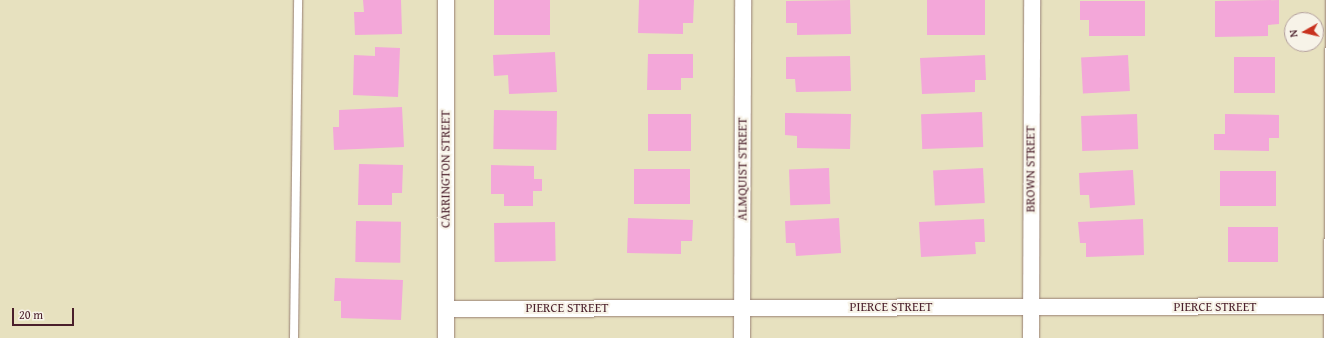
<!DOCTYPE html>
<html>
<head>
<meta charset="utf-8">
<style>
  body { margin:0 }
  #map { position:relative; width:1336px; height:338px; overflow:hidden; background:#e7e1bf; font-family:"Gentium Book Plus",serif }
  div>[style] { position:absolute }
  .building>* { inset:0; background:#f3a7d9; transform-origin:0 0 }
  .roads { filter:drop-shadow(0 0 1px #988075) drop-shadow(0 0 1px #988075) }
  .service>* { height:8px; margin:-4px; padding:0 4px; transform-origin:4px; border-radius:4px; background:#fff }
  .minor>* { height:16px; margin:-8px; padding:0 8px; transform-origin:8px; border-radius:8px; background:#fff }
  span { translate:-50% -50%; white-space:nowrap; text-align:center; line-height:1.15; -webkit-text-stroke:4px #f7f3e8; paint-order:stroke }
  .street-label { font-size:13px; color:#4a1f2b }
  .north { position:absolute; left:1284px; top:12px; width:40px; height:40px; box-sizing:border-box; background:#f7f3e8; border:1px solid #b29e9c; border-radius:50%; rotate:262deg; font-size:11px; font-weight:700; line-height:16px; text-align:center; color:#4a1f2b }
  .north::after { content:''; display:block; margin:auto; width:14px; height:18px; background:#c8321e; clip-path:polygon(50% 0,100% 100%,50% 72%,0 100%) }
  .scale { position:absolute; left:12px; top:308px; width:62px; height:18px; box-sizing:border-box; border:2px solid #4a1f2b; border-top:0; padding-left:5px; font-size:12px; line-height:14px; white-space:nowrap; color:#4a1f2b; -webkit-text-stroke:3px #f7f3e8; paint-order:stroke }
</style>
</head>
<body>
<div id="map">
  <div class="building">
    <i style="clip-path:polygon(363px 0,401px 0,402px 34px,355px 35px,354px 12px,364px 12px)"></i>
    <i style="left:494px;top:0;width:56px;height:35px"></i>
    <i style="clip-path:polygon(639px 0,694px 0,693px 23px,683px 23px,683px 34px,638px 33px)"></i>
    <i style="clip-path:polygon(850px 0,851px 34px,797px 35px,797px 23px,786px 23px,786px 1px)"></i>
    <i style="left:985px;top:0;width:35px;height:58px;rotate:90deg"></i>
    <i style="clip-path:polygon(1279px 0,1279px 24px,1268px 25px,1268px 36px,1215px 37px,1215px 1px)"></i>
    <i style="clip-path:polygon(1080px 1px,1145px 1px,1145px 36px,1089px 36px,1089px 20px,1080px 20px)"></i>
    <i style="clip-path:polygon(375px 47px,400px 48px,398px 97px,353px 95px,354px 55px,375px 56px)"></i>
    <i style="clip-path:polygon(555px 52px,557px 92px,509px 94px,508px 75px,494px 76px,493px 55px)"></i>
    <i style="clip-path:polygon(648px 54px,693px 54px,693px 78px,681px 78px,681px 90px,647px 90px)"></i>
    <i style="clip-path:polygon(985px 55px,986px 80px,975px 80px,975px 92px,922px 94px,920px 58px)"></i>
    <i style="left:1128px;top:55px;width:36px;height:47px;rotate:87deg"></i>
    <i style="clip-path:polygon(850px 56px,851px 91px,796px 92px,795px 79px,786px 79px,786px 57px)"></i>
    <i style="left:1234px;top:57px;width:41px;height:36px"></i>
    <i style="clip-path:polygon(402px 107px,404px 147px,334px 150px,333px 127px,339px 127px,339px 110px)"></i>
    <i style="left:494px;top:110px;width:63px;height:39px;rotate:1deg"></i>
    <i style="left:982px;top:112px;width:35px;height:61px;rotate:88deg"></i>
    <i style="clip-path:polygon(785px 113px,851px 114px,850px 149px,797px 148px,797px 136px,785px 135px)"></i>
    <i style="left:648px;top:114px;width:43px;height:37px"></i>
    <i style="left:1137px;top:114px;width:35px;height:56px;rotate:88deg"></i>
    <i style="clip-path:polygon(1225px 114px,1279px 115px,1279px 138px,1269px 138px,1269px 151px,1214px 150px,1214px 134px,1225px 134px)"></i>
    <i style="clip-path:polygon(359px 164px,403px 165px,402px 193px,392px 193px,392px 205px,358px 205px)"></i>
    <i style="clip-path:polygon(491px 165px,534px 166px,534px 179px,542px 179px,542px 191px,533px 191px,533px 206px,504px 206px,504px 194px,491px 194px)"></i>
    <i style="left:829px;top:168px;width:36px;height:40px;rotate:88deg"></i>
    <i style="left:983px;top:168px;width:35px;height:50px;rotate:87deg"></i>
    <i style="left:634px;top:169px;width:56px;height:35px"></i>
    <i style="clip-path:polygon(1133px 170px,1135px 205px,1090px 208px,1089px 195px,1080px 195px,1079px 173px)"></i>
    <i style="left:1276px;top:171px;width:35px;height:56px;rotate:90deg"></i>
    <i style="clip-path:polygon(628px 218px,693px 220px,692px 241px,681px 241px,681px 254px,627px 253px)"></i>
    <i style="clip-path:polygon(839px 218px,841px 253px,796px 256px,795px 243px,786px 243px,785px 221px)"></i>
    <i style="clip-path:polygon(984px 219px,985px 242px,975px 242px,976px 254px,921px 257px,919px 222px)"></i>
    <i style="clip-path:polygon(1143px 219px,1144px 255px,1086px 257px,1086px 243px,1080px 243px,1078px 222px)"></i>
    <i style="left:356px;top:221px;width:45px;height:41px;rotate:1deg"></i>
    <i style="left:555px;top:222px;width:39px;height:61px;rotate:89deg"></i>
    <i style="left:1228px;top:227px;width:50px;height:35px"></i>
    <i style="clip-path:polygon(335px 278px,403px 280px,401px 320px,341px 318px,341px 301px,334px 301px)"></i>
  </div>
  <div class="roads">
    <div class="service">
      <i style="left:294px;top:338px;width:338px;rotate:-89.3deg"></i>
    </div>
    <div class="minor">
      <i style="left:446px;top:0;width:338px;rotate:90deg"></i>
      <i style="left:446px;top:309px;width:890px;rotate:-0.19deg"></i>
      <i style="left:742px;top:338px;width:338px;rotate:-89.8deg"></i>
      <i style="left:1031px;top:338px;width:338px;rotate:-89.8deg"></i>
      <i style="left:1332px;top:338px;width:338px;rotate:-89.7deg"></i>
    </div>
  </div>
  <div class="street-label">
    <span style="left:446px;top:169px;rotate:-90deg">CARRINGTON STREET</span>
    <span style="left:743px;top:169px;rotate:-90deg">ALMQUIST STREET</span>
    <span style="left:1031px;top:169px;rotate:-90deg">BROWN STREET</span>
    <span style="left:891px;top:307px">PIERCE STREET</span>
    <span style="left:1215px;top:307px">PIERCE STREET</span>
    <span style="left:567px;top:308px">PIERCE STREET</span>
  </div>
  <div class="north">N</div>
  <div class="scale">20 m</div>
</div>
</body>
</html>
